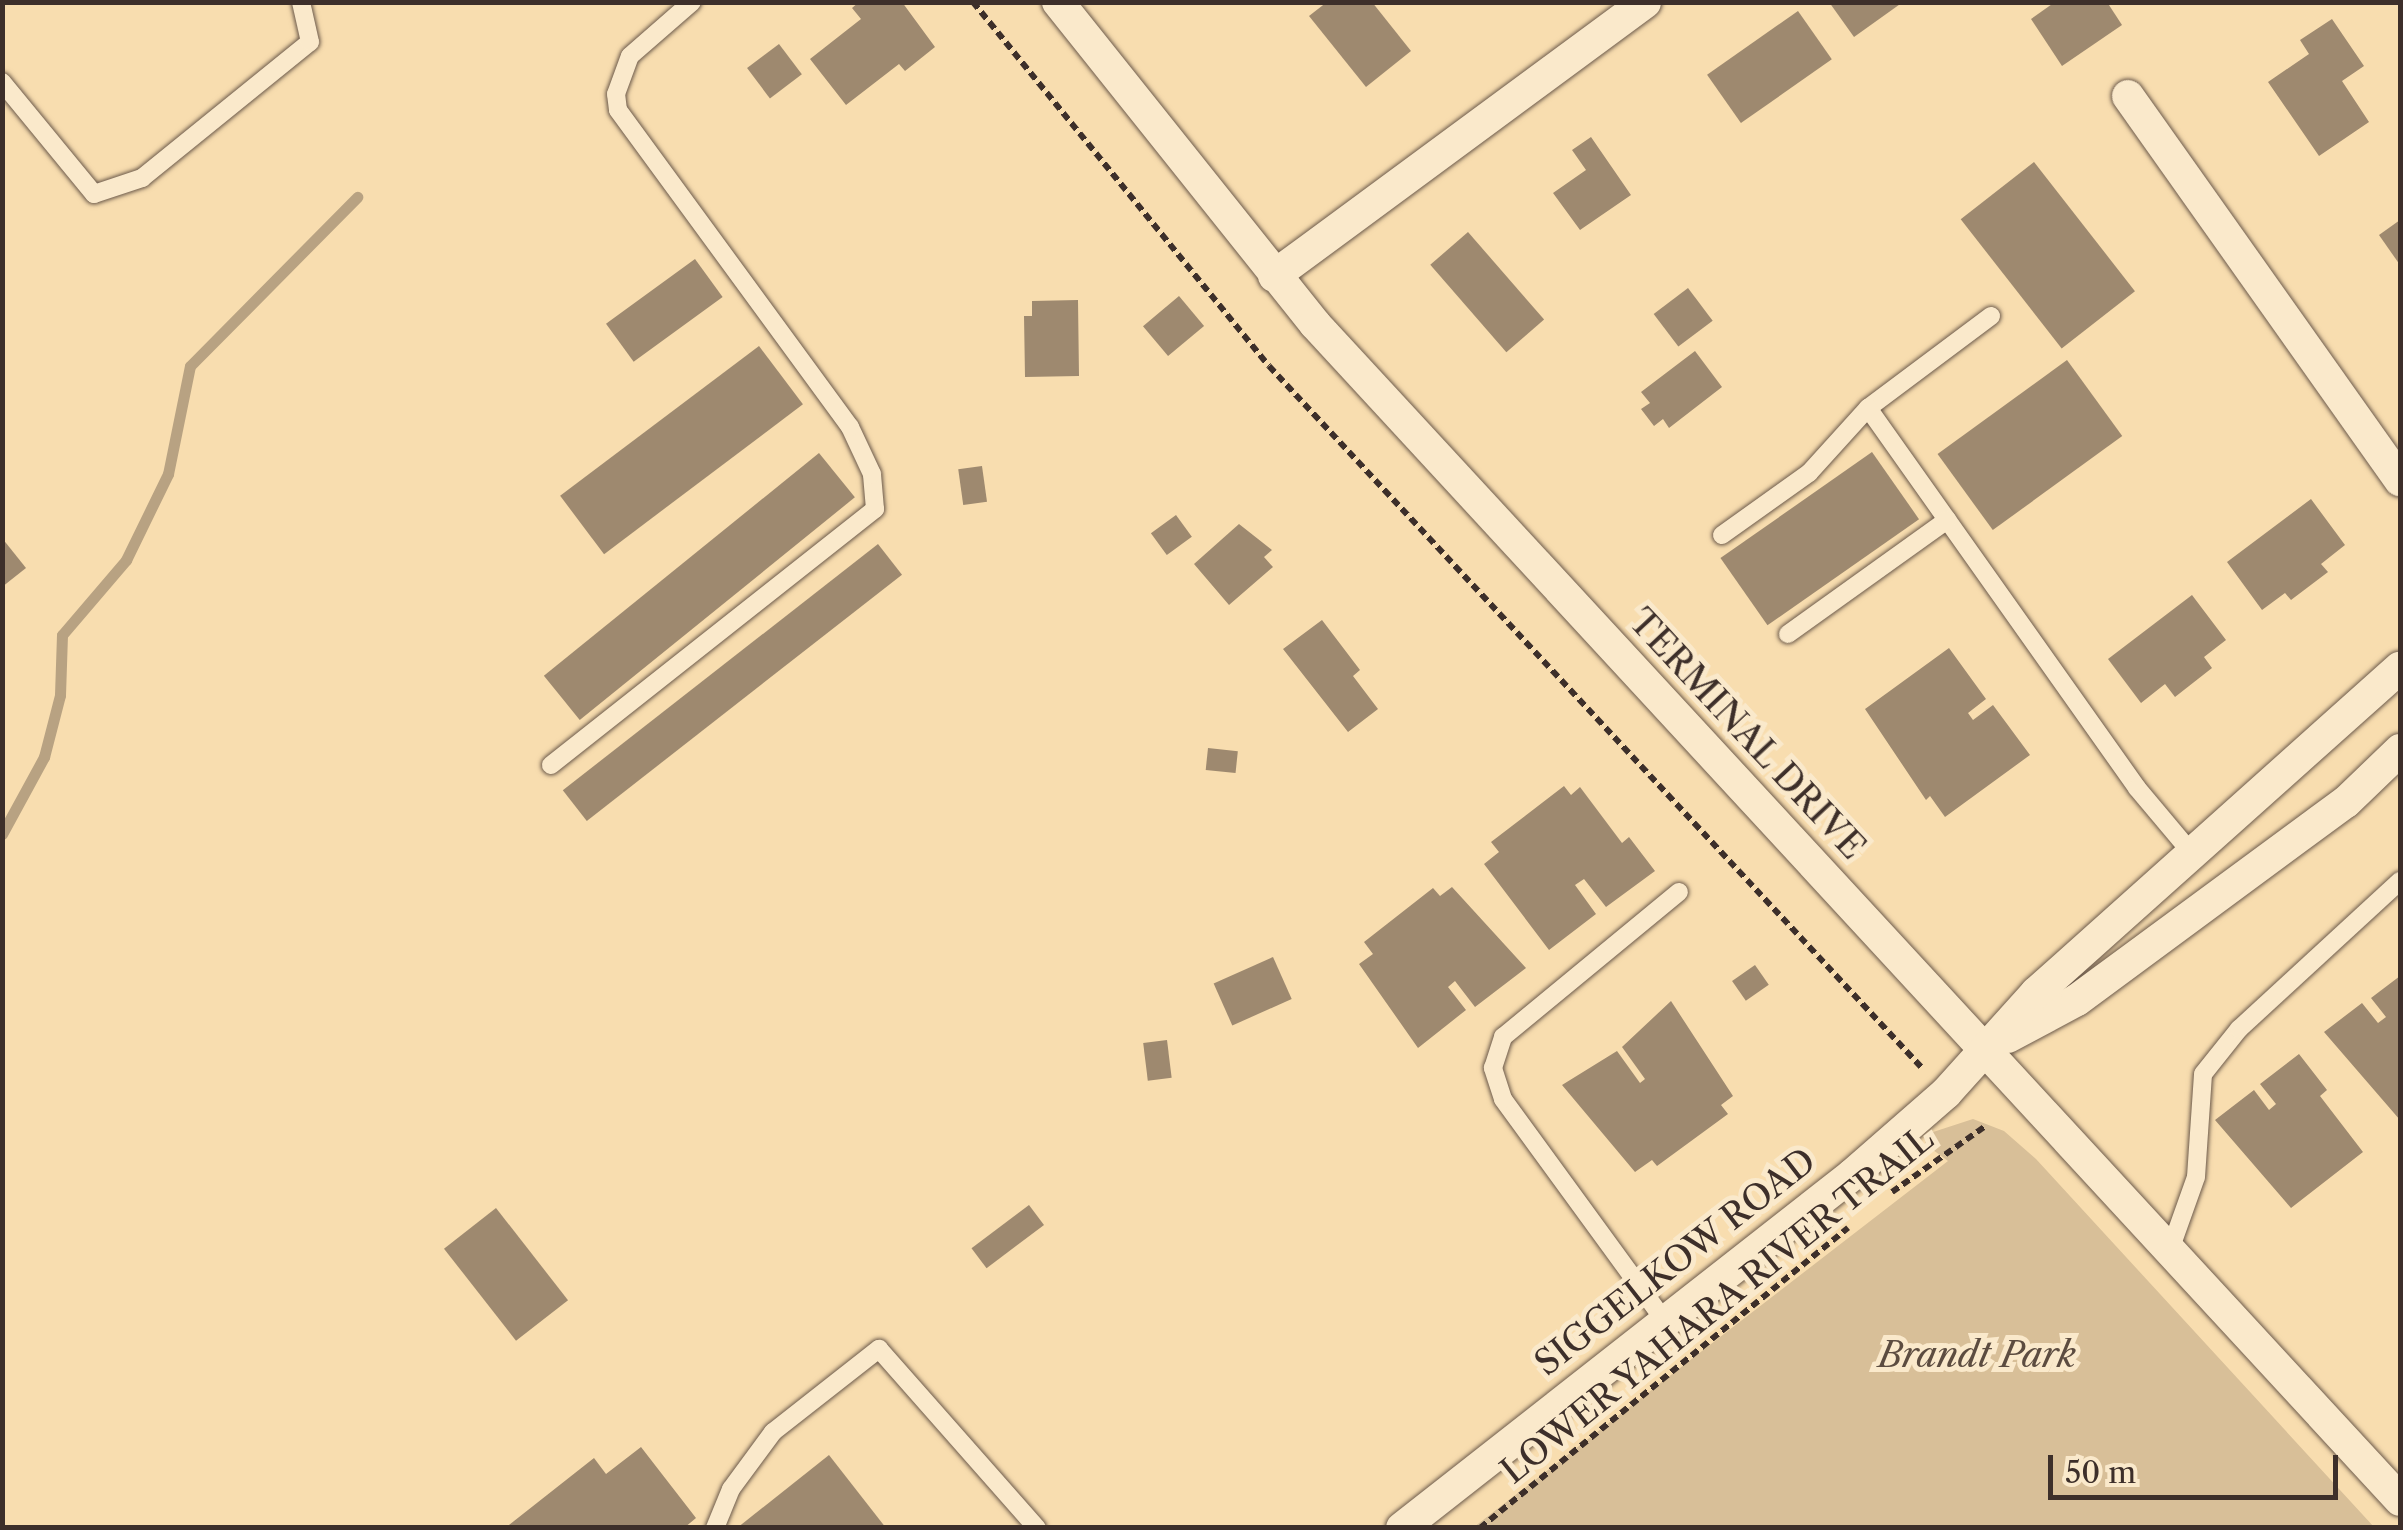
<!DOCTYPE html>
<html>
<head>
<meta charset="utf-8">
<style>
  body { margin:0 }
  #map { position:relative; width:2403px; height:1530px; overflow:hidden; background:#f8ddaf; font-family:"Libre Caslon Text",serif }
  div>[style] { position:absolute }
  .green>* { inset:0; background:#d8bf98 }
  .stream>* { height:11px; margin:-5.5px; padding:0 5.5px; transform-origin:5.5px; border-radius:5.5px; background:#b8a282 }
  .building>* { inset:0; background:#9e896f; transform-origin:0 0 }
  .path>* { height:6px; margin-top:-3px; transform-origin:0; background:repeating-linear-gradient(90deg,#3d2f2a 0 8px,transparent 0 13px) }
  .roads { filter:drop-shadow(0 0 2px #6c5a4b) drop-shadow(0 0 2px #6c5a4b) }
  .service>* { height:18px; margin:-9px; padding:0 9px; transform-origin:9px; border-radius:9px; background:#fae9cb }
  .minor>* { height:32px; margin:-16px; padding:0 16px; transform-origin:16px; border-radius:16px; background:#fae9cb }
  span { translate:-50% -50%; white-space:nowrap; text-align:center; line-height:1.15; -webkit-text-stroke:10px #fae9cb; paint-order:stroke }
  .street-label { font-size:35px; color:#3d2f2a }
  .park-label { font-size:35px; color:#5c4c40; font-style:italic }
  .frame { position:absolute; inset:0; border:5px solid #3d2f2a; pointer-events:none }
  .scale { position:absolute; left:2048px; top:1455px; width:290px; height:45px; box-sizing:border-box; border:5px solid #3d2f2a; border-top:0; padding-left:12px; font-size:30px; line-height:35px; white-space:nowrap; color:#3d2f2a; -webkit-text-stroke:8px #fae9cb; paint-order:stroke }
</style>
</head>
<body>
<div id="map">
  <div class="green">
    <i style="clip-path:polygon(1973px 1119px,2004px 1131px,2036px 1159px,2374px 1527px,1474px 1527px,1948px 1161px,1925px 1144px,1927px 1134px)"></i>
  </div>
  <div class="stream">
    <i style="left:2px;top:834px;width:88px;rotate:-61.4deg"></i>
    <i style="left:44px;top:757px;width:64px;rotate:-75.5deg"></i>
    <i style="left:60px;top:695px;width:60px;rotate:-88.1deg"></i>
    <i style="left:62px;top:635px;width:99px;rotate:-49.5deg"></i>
    <i style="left:126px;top:560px;width:96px;rotate:-64deg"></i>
    <i style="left:168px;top:474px;width:110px;rotate:-78.5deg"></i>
    <i style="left:190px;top:366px;width:238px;rotate:-45.3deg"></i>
  </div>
  <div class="building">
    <i style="clip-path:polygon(859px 2px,902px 2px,935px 47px,905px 71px,899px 64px,846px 105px,810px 59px,861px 19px,852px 8px)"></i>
    <i style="clip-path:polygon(1327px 2px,1372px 2px,1411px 51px,1366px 87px,1309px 16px)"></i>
    <i style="clip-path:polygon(1829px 2px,1903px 2px,1854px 37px)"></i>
    <i style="clip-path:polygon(2055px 2px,2107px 2px,2122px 25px,2062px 66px,2031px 19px)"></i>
    <i style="left:1798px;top:11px;width:59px;height:111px;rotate:55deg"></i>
    <i style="clip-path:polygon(2332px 19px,2364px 66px,2342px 81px,2369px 122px,2319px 156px,2268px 82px,2309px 54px,2300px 40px)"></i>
    <i style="left:779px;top:44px;width:38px;height:40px;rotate:53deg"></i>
    <i style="clip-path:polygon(1591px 137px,1631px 195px,1580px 230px,1553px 193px,1586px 170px,1572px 150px)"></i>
    <i style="left:2034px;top:162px;width:164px;height:93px;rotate:52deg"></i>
    <i style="clip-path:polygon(2400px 220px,2400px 265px,2379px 235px)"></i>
    <i style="left:1468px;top:232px;width:116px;height:50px;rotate:49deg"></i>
    <i style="left:695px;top:259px;width:47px;height:110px;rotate:54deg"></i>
    <i style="left:1688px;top:288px;width:41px;height:43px;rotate:53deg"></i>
    <i style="left:1179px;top:296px;width:39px;height:47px;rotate:50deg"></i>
    <i style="clip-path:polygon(1078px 300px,1079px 376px,1025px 377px,1024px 316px,1032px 316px,1032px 301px)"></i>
    <i style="left:759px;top:346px;width:73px;height:249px;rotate:53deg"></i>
    <i style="clip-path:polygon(1695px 351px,1722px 387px,1669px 428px,1663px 419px,1654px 426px,1641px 409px,1650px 403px,1641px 392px)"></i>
    <i style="left:2067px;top:360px;width:94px;height:160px;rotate:54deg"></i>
    <i style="left:1872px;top:452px;width:82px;height:185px;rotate:55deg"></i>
    <i style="left:819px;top:453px;width:57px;height:354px;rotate:51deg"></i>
    <i style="left:982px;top:466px;width:36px;height:24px;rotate:82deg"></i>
    <i style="clip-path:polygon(2311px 499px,2345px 545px,2321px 564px,2328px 572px,2291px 600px,2285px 593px,2262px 610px,2227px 562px)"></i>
    <i style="left:1176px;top:515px;width:27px;height:31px;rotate:54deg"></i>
    <i style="clip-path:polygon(1239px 524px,1272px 550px,1264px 557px,1273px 567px,1229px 605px,1194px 564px)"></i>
    <i style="clip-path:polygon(2px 538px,26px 568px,2px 587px)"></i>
    <i style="left:878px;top:544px;width:39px;height:400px;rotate:52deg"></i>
    <i style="clip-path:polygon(2192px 595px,2226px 640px,2204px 657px,2212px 668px,2175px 697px,2165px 684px,2141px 703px,2108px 659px)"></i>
    <i style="clip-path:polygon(1322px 620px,1360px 670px,1353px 676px,1378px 709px,1348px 732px,1283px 649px)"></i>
    <i style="clip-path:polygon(1949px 648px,1986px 699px,1968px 713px,1973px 720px,1993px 705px,2030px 755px,1945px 817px,1930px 796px,1926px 800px,1865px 709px)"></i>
    <i style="left:1208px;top:748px;width:30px;height:22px;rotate:6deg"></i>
    <i style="clip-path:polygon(1564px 786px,1571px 795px,1580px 787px,1622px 843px,1629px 837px,1655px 871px,1606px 907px,1584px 879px,1575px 885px,1596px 914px,1549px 950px,1484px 864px,1499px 852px,1491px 842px)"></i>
    <i style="clip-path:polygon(1452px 887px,1526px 968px,1475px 1007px,1455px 981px,1448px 987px,1466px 1010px,1418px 1048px,1359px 964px,1373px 954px,1364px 942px,1433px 888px,1440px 896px)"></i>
    <i style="left:1273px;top:957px;width:46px;height:65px;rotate:66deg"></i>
    <i style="left:1755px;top:965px;width:24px;height:28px;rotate:55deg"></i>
    <i style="clip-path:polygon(2400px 976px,2400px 1120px,2324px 1032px,2362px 1003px,2378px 1023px,2386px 1017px,2371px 998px)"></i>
    <i style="clip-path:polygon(1671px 1001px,1733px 1096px,1721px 1105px,1728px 1114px,1657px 1166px,1652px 1160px,1635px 1172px,1562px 1085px,1617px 1051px,1640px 1083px,1645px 1079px,1622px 1047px)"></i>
    <i style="left:1167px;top:1040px;width:38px;height:24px;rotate:83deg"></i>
    <i style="clip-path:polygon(2299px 1054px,2327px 1090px,2320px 1096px,2363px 1152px,2291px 1208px,2215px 1120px,2254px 1090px,2269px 1110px,2276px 1104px,2260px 1084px)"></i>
    <i style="left:1029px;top:1205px;width:25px;height:72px;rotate:53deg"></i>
    <i style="left:496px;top:1208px;width:117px;height:66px;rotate:52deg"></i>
    <i style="clip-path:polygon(641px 1447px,696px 1518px,684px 1528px,505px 1528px,594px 1458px,606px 1474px)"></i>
    <i style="clip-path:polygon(829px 1455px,886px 1528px,737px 1528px)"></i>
  </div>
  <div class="path">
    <i style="left:973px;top:2px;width:469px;rotate:50.9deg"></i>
    <i style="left:1269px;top:366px;width:960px;rotate:47.07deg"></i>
    <i style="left:1892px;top:1192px;width:116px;rotate:-35.2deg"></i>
    <i style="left:1480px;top:1528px;width:475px;rotate:-39.2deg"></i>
  </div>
  <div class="roads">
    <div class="service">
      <i style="left:2px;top:82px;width:145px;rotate:50.6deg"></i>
      <i style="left:94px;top:194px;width:51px;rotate:-18.4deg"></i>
      <i style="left:142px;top:178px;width:216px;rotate:-39deg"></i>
      <i style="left:310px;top:42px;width:41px;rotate:-102.7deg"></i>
      <i style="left:1991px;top:316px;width:154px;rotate:143.2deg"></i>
      <i style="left:1868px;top:408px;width:466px;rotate:54.7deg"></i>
      <i style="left:2137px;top:788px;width:89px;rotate:50deg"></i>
      <i style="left:1722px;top:535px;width:107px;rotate:-35.5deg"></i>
      <i style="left:1809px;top:473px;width:88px;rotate:-47.8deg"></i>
      <i style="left:1788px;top:634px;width:196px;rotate:-35.6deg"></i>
      <i style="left:551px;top:765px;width:413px;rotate:-38.3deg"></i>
      <i style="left:875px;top:509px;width:35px;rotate:-95deg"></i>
      <i style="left:872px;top:474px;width:52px;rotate:-115.1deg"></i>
      <i style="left:850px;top:427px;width:393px;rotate:-126.2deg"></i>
      <i style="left:618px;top:110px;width:16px;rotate:-97deg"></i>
      <i style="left:616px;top:94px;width:40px;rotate:-69.8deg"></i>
      <i style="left:630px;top:56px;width:82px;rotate:-41.1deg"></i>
      <i style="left:2170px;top:1250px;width:77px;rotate:-70.4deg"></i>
      <i style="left:2196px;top:1177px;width:103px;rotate:-86.1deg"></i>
      <i style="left:2203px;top:1074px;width:58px;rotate:-51.3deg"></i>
      <i style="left:2239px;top:1029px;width:219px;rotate:-42.6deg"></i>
      <i style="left:1664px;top:1320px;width:273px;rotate:-126.1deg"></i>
      <i style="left:1503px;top:1099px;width:33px;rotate:-108deg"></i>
      <i style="left:1493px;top:1068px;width:33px;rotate:-72deg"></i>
      <i style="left:1503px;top:1037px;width:228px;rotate:-39.5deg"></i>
      <i style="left:715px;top:1528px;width:42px;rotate:-67.7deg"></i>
      <i style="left:731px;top:1489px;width:71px;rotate:-53.6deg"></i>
      <i style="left:773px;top:1432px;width:135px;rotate:-38.1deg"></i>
      <i style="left:879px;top:1349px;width:239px;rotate:48.6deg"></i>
    </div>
    <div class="minor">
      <i style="left:1058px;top:2px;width:412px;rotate:51.4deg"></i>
      <i style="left:1315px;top:324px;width:1600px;rotate:47.3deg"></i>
      <i style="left:2128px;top:96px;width:471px;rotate:54.7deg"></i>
      <i style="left:1274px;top:276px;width:461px;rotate:-36.4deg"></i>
      <i style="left:2008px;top:1037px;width:78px;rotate:-28.2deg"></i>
      <i style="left:2077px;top:1000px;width:334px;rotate:-36.4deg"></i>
      <i style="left:2346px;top:802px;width:75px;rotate:-43.9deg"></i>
      <i style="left:1402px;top:1528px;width:572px;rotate:-38.11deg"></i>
      <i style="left:1852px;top:1175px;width:125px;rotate:-41.1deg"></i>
      <i style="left:1946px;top:1093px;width:135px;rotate:-48deg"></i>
      <i style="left:2036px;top:993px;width:488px;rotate:-41.8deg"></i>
    </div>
  </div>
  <div class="street-label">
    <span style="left:1747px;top:734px;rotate:47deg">TERMINAL DRIVE</span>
    <span style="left:1675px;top:1262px;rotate:-38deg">SIGGELKOW ROAD</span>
    <span style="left:1717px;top:1305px;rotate:-39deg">LOWER YAHARA RIVER TRAIL</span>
  </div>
  <div class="park-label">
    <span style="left:1977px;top:1355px">Brandt Park</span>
  </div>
  <div class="frame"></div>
  <div class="scale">50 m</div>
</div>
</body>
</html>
